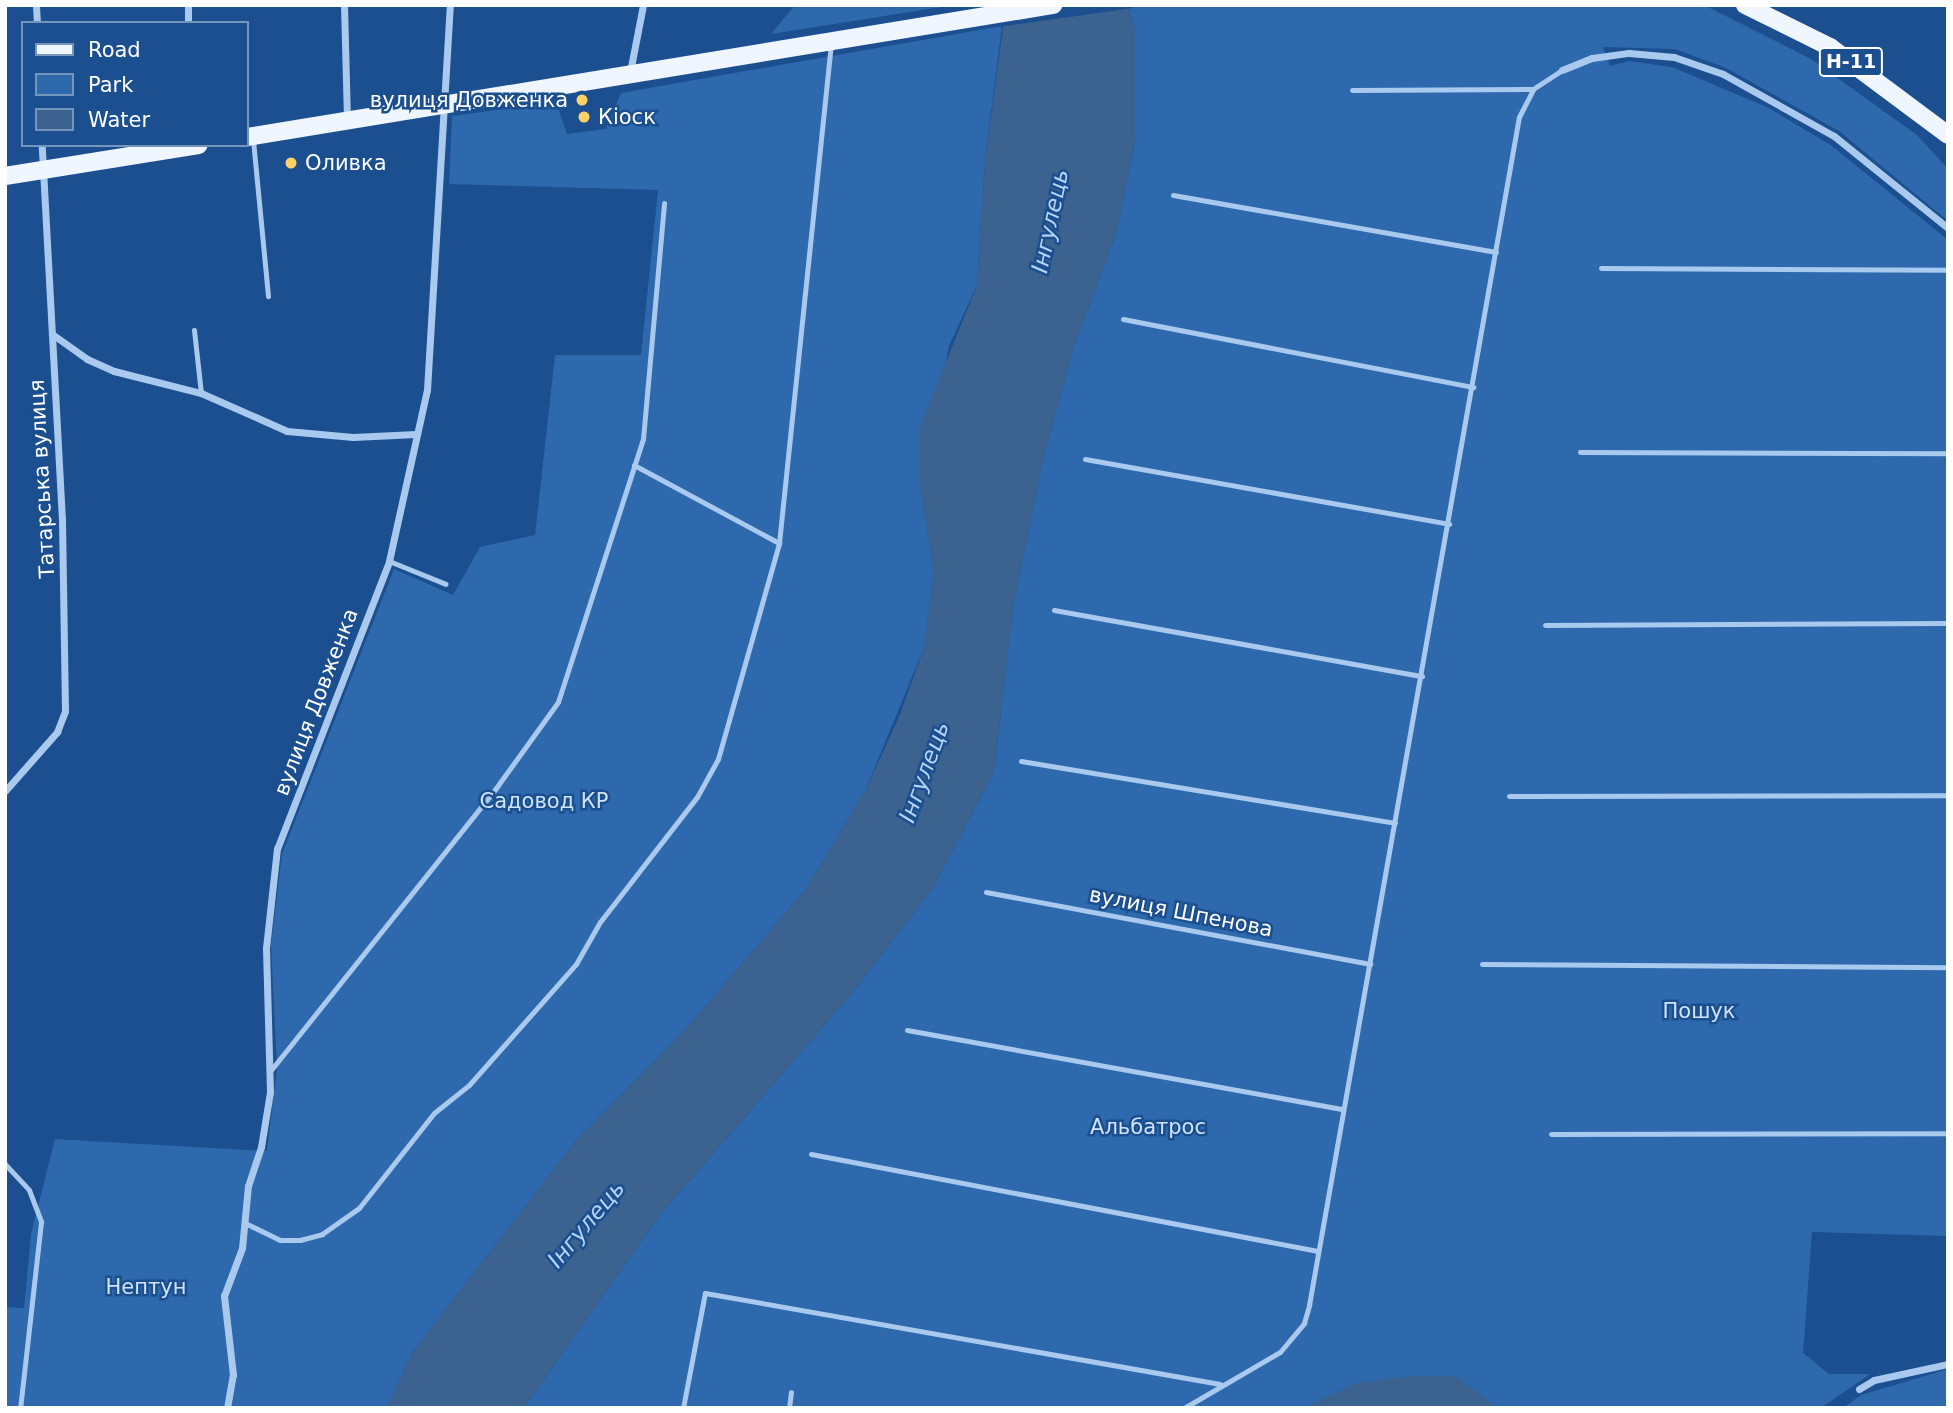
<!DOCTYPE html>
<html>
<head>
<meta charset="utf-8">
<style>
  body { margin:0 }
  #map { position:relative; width:1953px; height:1413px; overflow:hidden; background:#1b4f8f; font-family:"DejaVu Sans",sans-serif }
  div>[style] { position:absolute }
  .green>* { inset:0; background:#2e69ad }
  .water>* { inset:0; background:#3c6290 }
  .pier>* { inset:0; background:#1b4f8f }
  .lane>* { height:5px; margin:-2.5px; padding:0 2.5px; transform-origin:2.5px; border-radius:2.5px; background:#a9c9ee }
  .street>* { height:7px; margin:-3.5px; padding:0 3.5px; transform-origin:3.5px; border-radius:3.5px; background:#a9c9ee }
  .primary>* { height:18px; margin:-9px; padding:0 9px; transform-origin:9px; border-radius:9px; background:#f0f6ff }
  .dots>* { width:19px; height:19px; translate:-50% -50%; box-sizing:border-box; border:4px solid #1b4f8f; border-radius:50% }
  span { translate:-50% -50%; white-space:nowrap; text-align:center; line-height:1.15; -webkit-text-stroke:5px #1b4f8f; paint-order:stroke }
  .shield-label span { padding:2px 5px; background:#1b4f8f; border:2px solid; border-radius:5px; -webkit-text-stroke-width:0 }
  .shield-label { font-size:19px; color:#fff; font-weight:700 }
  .poi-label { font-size:21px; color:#fff }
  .right { translate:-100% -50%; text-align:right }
  .left { translate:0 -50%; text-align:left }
  .street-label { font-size:21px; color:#fff }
  .park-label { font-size:21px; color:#cfe3fa }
  .water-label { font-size:23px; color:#b5d3f5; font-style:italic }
  .frame { position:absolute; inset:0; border:7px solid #fff; pointer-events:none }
  .legend { position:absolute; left:21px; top:21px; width:228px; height:126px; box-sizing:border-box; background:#1b4f8f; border:2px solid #7695bc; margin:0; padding:9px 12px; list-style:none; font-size:21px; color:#fff }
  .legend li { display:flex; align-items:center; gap:14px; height:35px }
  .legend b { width:35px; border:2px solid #7695bc }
</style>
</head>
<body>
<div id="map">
  <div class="green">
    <i style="clip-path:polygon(795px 5px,954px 5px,771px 34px)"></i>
    <i style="clip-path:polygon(1151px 5px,1704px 5px,1811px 59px,1917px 135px,1948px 169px,1948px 221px,1839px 131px,1726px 68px,1675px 49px,1603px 47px,1610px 66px,1629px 61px,1672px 67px,1769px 108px,1832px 146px,1948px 240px,1948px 1236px,1812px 1232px,1803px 1353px,1829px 1374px,1870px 1374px,1821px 1408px,524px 1408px,660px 1215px,850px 996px,933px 888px,994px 772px,1013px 608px,1043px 460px,1074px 346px,1116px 234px,1135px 140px,1135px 30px,1129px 8px)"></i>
    <i style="clip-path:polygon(1002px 26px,985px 161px,977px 285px,949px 346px,920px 483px,934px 572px,924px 648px,865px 791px,806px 889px,685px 1030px,578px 1138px,412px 1353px,387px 1408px,5px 1408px,5px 1307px,24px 1308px,31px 1234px,55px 1139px,267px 1151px,277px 1069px,271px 945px,282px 854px,394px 569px,453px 595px,480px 547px,535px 535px,555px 355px,641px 355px,658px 190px,449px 184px,452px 116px,556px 102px,567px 134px,606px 129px,621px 93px)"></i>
    <i style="clip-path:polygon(1948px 1369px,1948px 1408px,1843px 1408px,1861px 1395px)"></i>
  </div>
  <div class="water">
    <i style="clip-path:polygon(1006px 5px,1128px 5px,1135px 30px,1135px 139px,1116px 234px,1074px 346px,1043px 460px,1013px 608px,994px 772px,933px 888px,850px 996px,660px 1215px,524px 1408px,387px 1408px,412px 1353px,578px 1138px,685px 1030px,806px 889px,865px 791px,899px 717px,924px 648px,934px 572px,920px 483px,920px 427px,977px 285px,985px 161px)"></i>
    <i style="clip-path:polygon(1413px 1376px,1455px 1376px,1498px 1408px,1305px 1408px,1354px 1384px)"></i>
  </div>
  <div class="pier">
    <i style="clip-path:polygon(1003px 5px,1132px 5px,1133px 8px,998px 27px)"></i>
  </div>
  <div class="lane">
    <i style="left:1352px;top:90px;width:181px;rotate:-0.3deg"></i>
    <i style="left:253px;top:140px;width:157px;rotate:84.5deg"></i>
    <i style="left:1173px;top:195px;width:328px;rotate:10deg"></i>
    <i style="left:1601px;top:268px;width:347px;rotate:0.3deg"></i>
    <i style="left:1123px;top:319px;width:357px;rotate:11deg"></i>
    <i style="left:194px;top:330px;width:63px;rotate:83.7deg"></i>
    <i style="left:1580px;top:452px;width:368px;rotate:0.2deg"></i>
    <i style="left:1085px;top:459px;width:370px;rotate:10.1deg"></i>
    <i style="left:634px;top:465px;width:165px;rotate:28.3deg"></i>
    <i style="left:389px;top:561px;width:61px;rotate:22deg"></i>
    <i style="left:1054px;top:610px;width:374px;rotate:10.2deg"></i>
    <i style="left:1545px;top:625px;width:403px;rotate:-0.3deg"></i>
    <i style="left:1021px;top:761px;width:379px;rotate:9.4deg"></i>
    <i style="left:1509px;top:796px;width:439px;rotate:-0.1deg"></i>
    <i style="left:986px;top:892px;width:391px;rotate:10.6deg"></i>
    <i style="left:1482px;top:964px;width:466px;rotate:0.4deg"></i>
    <i style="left:907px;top:1030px;width:443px;rotate:10.3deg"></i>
    <i style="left:271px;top:1070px;width:361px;rotate:-51.4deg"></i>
    <i style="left:496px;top:788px;width:106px;rotate:-54.2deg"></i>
    <i style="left:558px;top:702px;width:276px;rotate:-72.1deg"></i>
    <i style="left:643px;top:439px;width:237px;rotate:-84.9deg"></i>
    <i style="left:1551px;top:1134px;width:397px;rotate:-0.1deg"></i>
    <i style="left:811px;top:1154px;width:516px;rotate:10.83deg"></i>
    <i style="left:5px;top:1164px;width:35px;rotate:47deg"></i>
    <i style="left:29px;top:1190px;width:34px;rotate:69deg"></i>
    <i style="left:41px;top:1222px;width:187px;rotate:96.4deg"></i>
    <i style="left:245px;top:1223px;width:39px;rotate:26deg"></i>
    <i style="left:280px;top:1240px;width:20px"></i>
    <i style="left:300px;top:1240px;width:23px;rotate:-15deg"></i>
    <i style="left:322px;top:1234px;width:45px;rotate:-35.1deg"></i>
    <i style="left:359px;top:1208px;width:121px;rotate:-51.7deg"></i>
    <i style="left:434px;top:1113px;width:45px;rotate:-38.7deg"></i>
    <i style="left:469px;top:1085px;width:162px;rotate:-48.5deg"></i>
    <i style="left:576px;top:964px;width:48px;rotate:-60.3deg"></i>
    <i style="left:600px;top:922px;width:158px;rotate:-52.2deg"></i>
    <i style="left:697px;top:797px;width:43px;rotate:-61.1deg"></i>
    <i style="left:718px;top:759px;width:224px;rotate:-74.2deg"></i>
    <i style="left:779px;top:543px;width:503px;rotate:-84.06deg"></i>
    <i style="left:683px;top:1408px;width:117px;rotate:-79.2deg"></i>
    <i style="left:705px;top:1293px;width:523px;rotate:10.02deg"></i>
    <i style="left:789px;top:1408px;width:16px;rotate:-83deg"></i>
    <i style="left:1184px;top:1408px;width:111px;rotate:-30.3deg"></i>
    <i style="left:1280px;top:1352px;width:38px;rotate:-50deg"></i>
    <i style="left:1304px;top:1323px;width:19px;rotate:-74deg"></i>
    <i style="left:1309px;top:1305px;width:1206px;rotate:-79.98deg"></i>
    <i style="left:1519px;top:117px;width:31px;rotate:-63deg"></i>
    <i style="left:1533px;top:89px;width:35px;rotate:-33deg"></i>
  </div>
  <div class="street">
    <i style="left:36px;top:5px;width:18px;rotate:87deg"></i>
    <i style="left:188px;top:5px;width:18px;rotate:90deg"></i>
    <i style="left:344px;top:5px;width:115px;rotate:88.5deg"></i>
    <i style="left:1562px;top:70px;width:32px;rotate:-22deg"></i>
    <i style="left:1592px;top:58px;width:37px;rotate:-8deg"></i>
    <i style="left:1629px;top:53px;width:45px;rotate:5.1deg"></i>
    <i style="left:1674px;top:57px;width:52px;rotate:19.1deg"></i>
    <i style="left:1723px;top:74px;width:127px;rotate:29.2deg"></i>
    <i style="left:1834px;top:136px;width:146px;rotate:38.9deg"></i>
    <i style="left:630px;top:72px;width:68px;rotate:-79deg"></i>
    <i style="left:52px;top:334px;width:43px;rotate:35.5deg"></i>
    <i style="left:87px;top:359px;width:30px;rotate:24deg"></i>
    <i style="left:114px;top:371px;width:90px;rotate:14.2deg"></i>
    <i style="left:201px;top:393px;width:94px;rotate:23.8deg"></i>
    <i style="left:287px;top:431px;width:66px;rotate:5.2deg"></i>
    <i style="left:353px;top:437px;width:63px;rotate:-2.7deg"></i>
    <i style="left:5px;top:791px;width:79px;rotate:-48.6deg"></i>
    <i style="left:57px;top:732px;width:22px;rotate:-69deg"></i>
    <i style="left:65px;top:711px;width:191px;rotate:-90.9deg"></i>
    <i style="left:62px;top:520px;width:376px;rotate:-93.1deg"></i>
    <i style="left:1859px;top:1389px;width:17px;rotate:-31deg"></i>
    <i style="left:1874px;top:1380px;width:76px;rotate:-12.2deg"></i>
    <i style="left:227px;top:1408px;width:34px;rotate:-80deg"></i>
    <i style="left:233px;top:1375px;width:80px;rotate:-96.5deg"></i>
    <i style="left:224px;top:1296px;width:51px;rotate:-69.4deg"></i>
    <i style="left:242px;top:1248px;width:62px;rotate:-84.5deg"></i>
    <i style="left:248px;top:1186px;width:41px;rotate:-71.6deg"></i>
    <i style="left:261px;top:1147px;width:56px;rotate:-80.7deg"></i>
    <i style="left:270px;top:1092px;width:144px;rotate:-91.6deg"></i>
    <i style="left:266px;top:948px;width:100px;rotate:-83.7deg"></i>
    <i style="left:277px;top:849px;width:309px;rotate:-68.7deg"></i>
    <i style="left:389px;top:561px;width:175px;rotate:-77.5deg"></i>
    <i style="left:427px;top:390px;width:386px;rotate:-86.6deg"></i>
  </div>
  <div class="primary">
    <i style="left:1745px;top:5px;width:95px;rotate:26.3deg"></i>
    <i style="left:1830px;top:47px;width:147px;rotate:36.7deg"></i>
    <i style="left:247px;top:137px;width:817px;rotate:-9.3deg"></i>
    <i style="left:5px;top:176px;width:196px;rotate:-9.1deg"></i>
  </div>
  <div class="dots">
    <i style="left:582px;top:100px;background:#ffd166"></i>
    <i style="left:584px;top:117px;background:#ffd166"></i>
    <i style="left:291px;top:163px;background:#ffd166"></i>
  </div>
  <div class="shield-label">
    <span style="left:1851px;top:62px">Н-11</span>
  </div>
  <div class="poi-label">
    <span class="right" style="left:568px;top:100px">вулиця Довженка</span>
    <span class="left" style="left:598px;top:117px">Кіоск</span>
    <span class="left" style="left:305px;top:163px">Оливка</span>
  </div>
  <div class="street-label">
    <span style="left:42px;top:479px;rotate:-93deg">Татарська вулиця</span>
    <span style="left:316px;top:702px;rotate:-69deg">вулиця Довженка</span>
    <span style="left:1181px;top:912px;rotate:11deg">вулиця Шпенова</span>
  </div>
  <div class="park-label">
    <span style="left:544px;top:801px">Садовод КР</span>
    <span style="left:1699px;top:1011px">Пошук</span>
    <span style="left:1148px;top:1127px">Альбатрос</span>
    <span style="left:146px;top:1287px">Нептун</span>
  </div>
  <div class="water-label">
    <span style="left:1050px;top:221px;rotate:-78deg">Інгулець</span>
    <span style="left:924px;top:772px;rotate:-70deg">Інгулець</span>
    <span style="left:586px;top:1224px;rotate:-50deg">Інгулець</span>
  </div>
  <div class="frame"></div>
  <ul class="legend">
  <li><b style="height:9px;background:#f0f6ff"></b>Road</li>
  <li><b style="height:19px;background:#2e69ad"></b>Park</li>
  <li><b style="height:19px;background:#3c6290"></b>Water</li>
  </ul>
</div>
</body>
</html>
